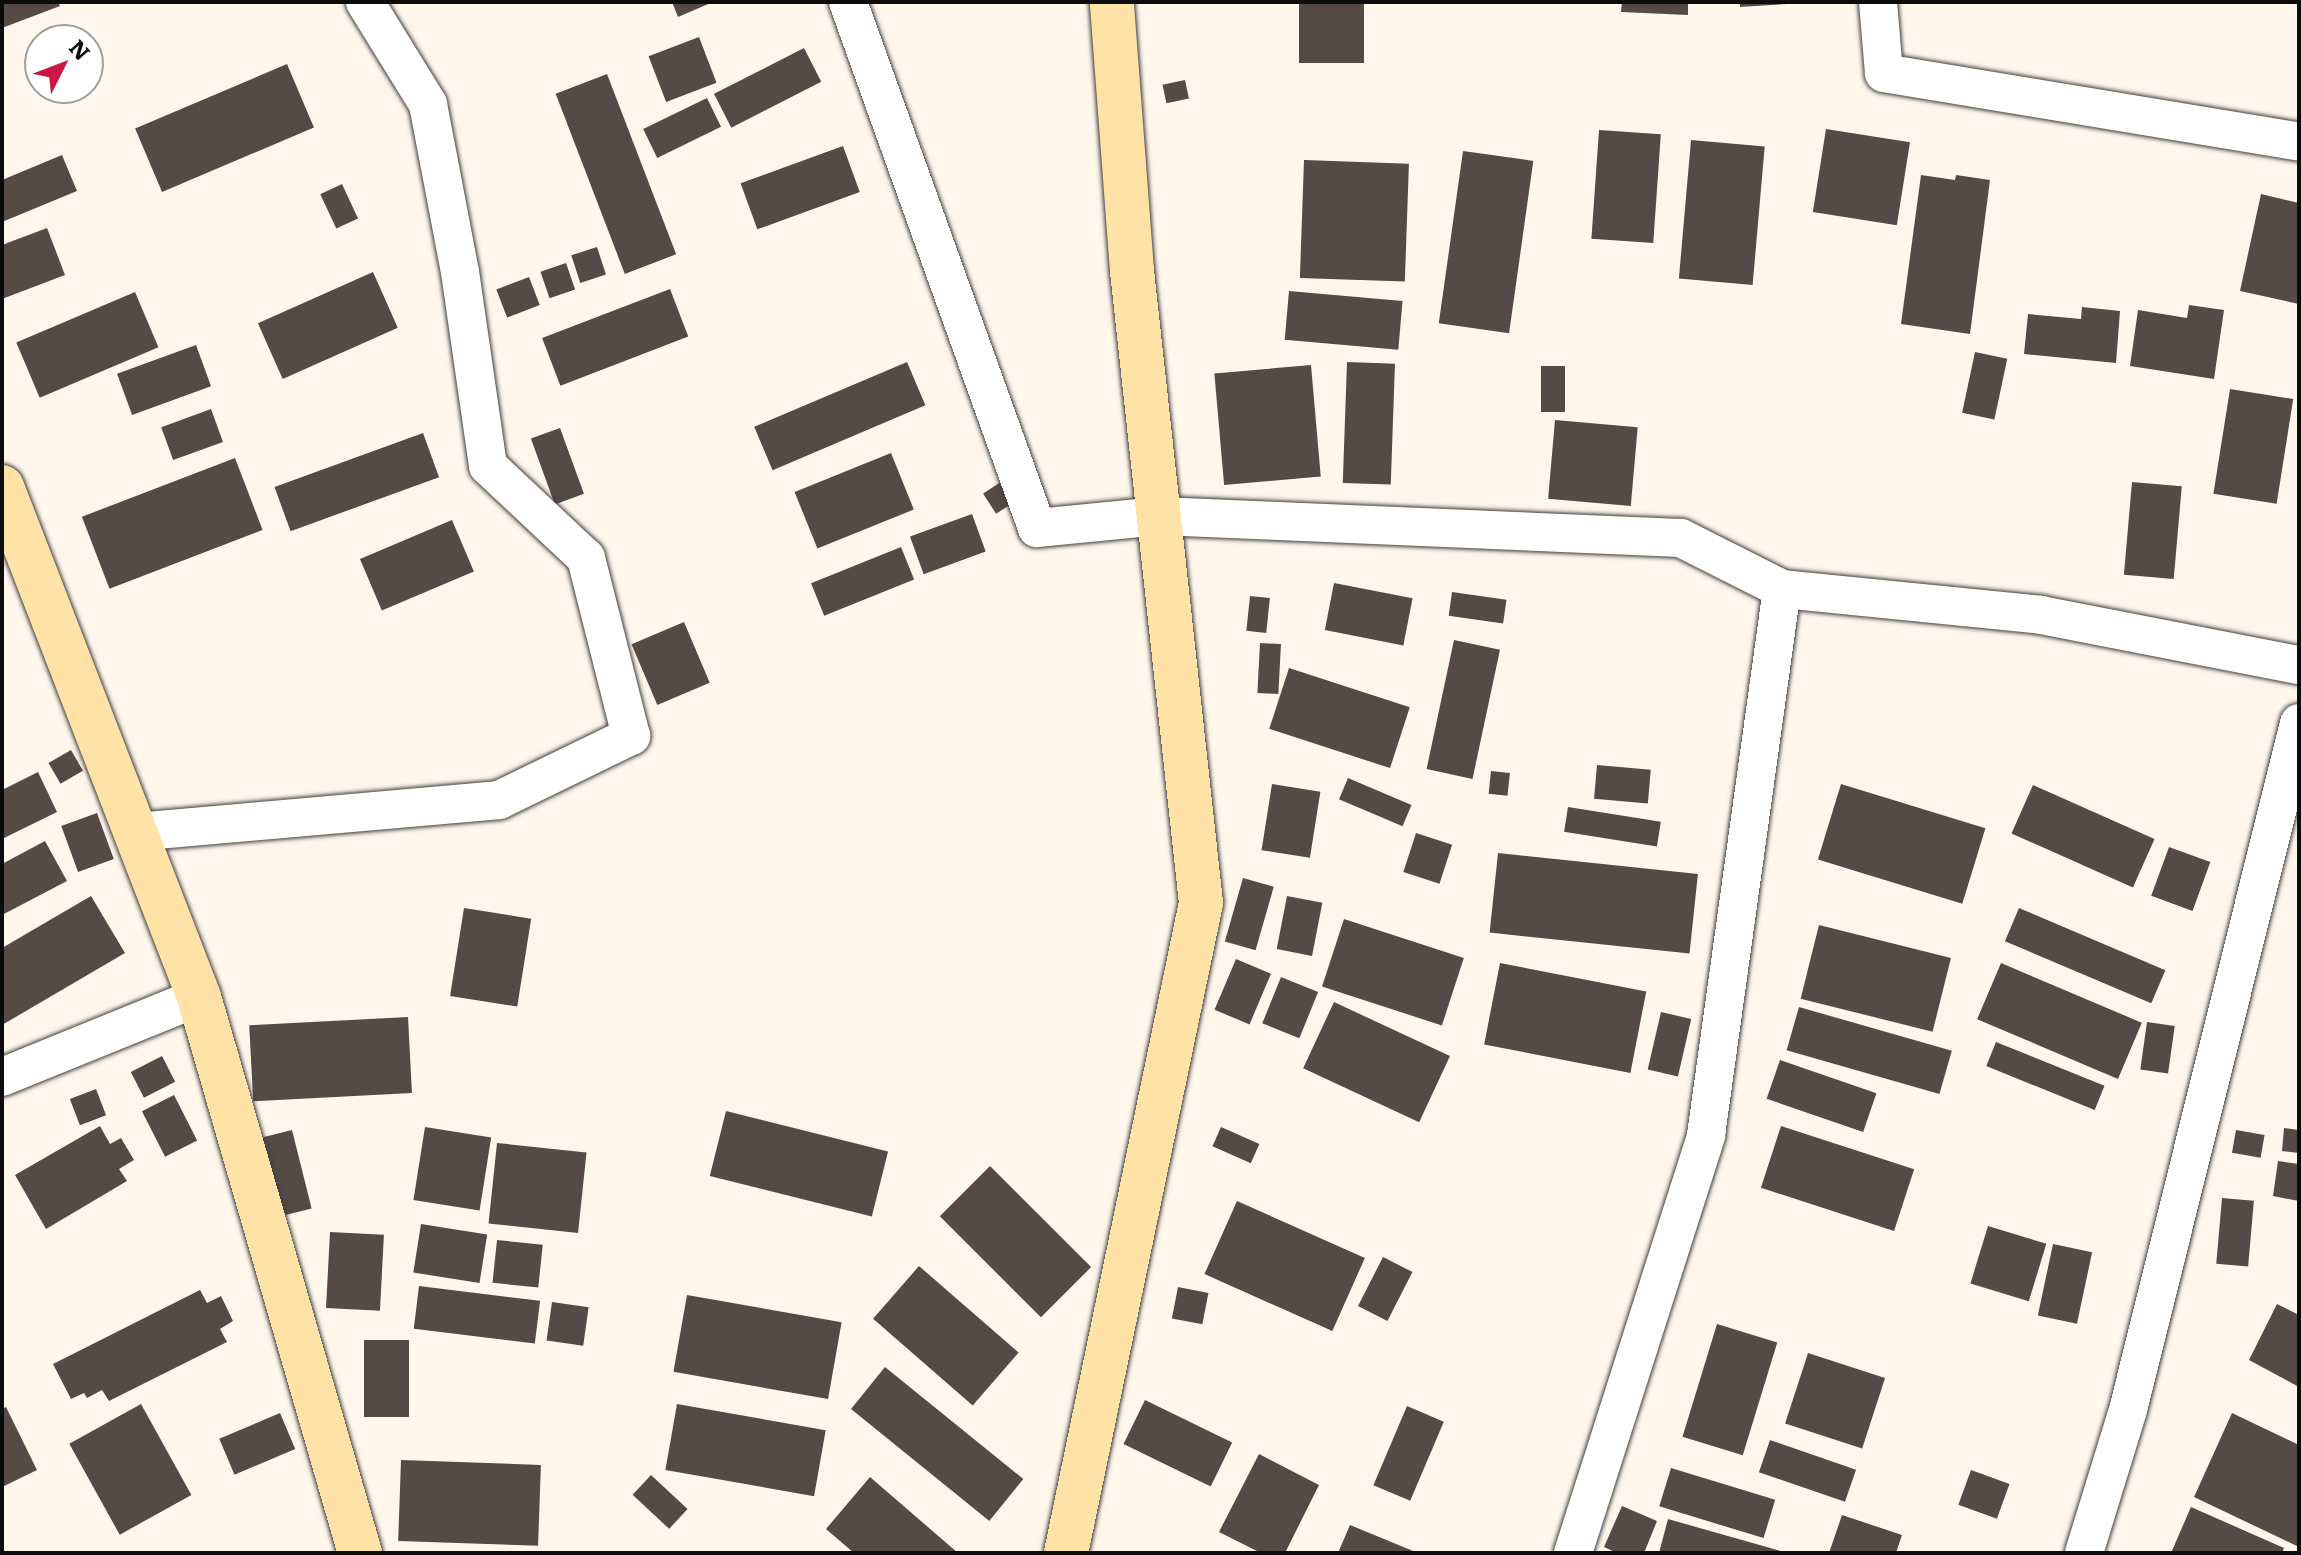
<!DOCTYPE html>
<html>
<head>
<meta charset="utf-8">
<style>
  body { margin:0 }
  #map { position:relative; width:2301px; height:1555px; overflow:hidden; background:#fff7eb; font-family:Literata,serif }
  div>[style] { position:absolute }
  .building>* { inset:0; background:#564a47; transform-origin:0 0 }
  .roads { filter:drop-shadow(0 0 2px #3f3f3f) drop-shadow(0 0 2px #3f3f3f) }
  .street>* { height:38px; margin:-19px; padding:0 19px; transform-origin:19px; border-radius:19px; background:#fff }
  .secondary>* { height:44px; margin:-22px; padding:0 22px; transform-origin:22px; border-radius:22px; background:#ffe2a6 }
  span { translate:-50% -50%; white-space:nowrap; text-align:center; line-height:1.15; -webkit-text-stroke:8px #fff; paint-order:stroke }
  .frame { position:absolute; inset:0; border:4px solid #0c0c0c; pointer-events:none }
  .north { position:absolute; left:24px; top:24px; width:80px; height:80px; box-sizing:border-box; background:#fff; border:2px solid #9e9e9e; border-radius:50%; rotate:48deg; font-size:22px; font-weight:700; line-height:32px; text-align:center; color:#0c0c0c }
  .north::after { content:''; display:block; margin:auto; width:28px; height:36px; background:#cb1645; clip-path:polygon(50% 0,100% 100%,50% 72%,0 100%) }
</style>
</head>
<body>
<div id="map">
  <div class="building">
    <i style="clip-path:polygon(2px 2px,58px 2px,60px 6px,2px 28px)"></i>
    <i style="clip-path:polygon(672px 2px,713px 2px,678px 17px)"></i>
    <i style="left:1299px;top:2px;width:65px;height:61px"></i>
    <i style="clip-path:polygon(1622px 2px,1688px 2px,1688px 15px,1621px 12px)"></i>
    <i style="clip-path:polygon(1740px 2px,1787px 2px,1787px 4px,1740px 7px)"></i>
    <i style="left:699px;top:37px;width:49px;height:54px;rotate:69deg"></i>
    <i style="left:804px;top:48px;width:38px;height:101px;rotate:63deg"></i>
    <i style="left:287px;top:64px;width:69px;height:165px;rotate:67deg"></i>
    <i style="left:607px;top:74px;width:193px;height:55px;rotate:69deg"></i>
    <i style="left:1185px;top:80px;width:19px;height:23px;rotate:78deg"></i>
    <i style="left:707px;top:98px;width:32px;height:71px;rotate:64deg"></i>
    <i style="left:1826px;top:129px;width:85px;height:84px;rotate:9deg"></i>
    <i style="left:1599px;top:130px;width:62px;height:109px;rotate:4deg"></i>
    <i style="left:1691px;top:140px;width:74px;height:139px;rotate:5deg"></i>
    <i style="left:843px;top:146px;width:49px;height:109px;rotate:70deg"></i>
    <i style="left:1463px;top:151px;width:71px;height:174px;rotate:8deg"></i>
    <i style="clip-path:polygon(62px 155px,77px 191px,2px 222px,2px 180px)"></i>
    <i style="left:1304px;top:160px;width:105px;height:118px;rotate:2deg"></i>
    <i style="clip-path:polygon(1921px 175px,1955px 180px,1956px 175px,1990px 180px,1970px 334px,1901px 324px)"></i>
    <i style="left:342px;top:184px;width:38px;height:24px;rotate:65deg"></i>
    <i style="clip-path:polygon(2261px 194px,2299px 203px,2299px 304px,2240px 291px)"></i>
    <i style="clip-path:polygon(47px 228px,65px 275px,2px 299px,2px 245px)"></i>
    <i style="left:597px;top:247px;width:29px;height:27px;rotate:72deg"></i>
    <i style="left:566px;top:263px;width:28px;height:27px;rotate:71deg"></i>
    <i style="left:373px;top:272px;width:61px;height:126px;rotate:66deg"></i>
    <i style="left:529px;top:277px;width:30px;height:35px;rotate:69deg"></i>
    <i style="left:670px;top:289px;width:51px;height:137px;rotate:69deg"></i>
    <i style="left:1289px;top:291px;width:114px;height:49px;rotate:5deg"></i>
    <i style="left:135px;top:292px;width:60px;height:129px;rotate:67deg"></i>
    <i style="clip-path:polygon(2189px 305px,2224px 310px,2214px 379px,2130px 366px,2138px 310px,2187px 318px)"></i>
    <i style="clip-path:polygon(2082px 307px,2120px 311px,2116px 363px,2024px 354px,2028px 314px,2081px 319px)"></i>
    <i style="left:196px;top:345px;width:44px;height:84px;rotate:70deg"></i>
    <i style="left:1975px;top:352px;width:33px;height:62px;rotate:12deg"></i>
    <i style="left:907px;top:362px;width:47px;height:166px;rotate:67deg"></i>
    <i style="left:1347px;top:362px;width:48px;height:121px;rotate:2deg"></i>
    <i style="left:1311px;top:365px;width:112px;height:97px;rotate:85deg"></i>
    <i style="left:1565px;top:366px;width:46px;height:24px;rotate:90deg"></i>
    <i style="left:2230px;top:389px;width:64px;height:106px;rotate:9deg"></i>
    <i style="left:211px;top:409px;width:35px;height:53px;rotate:70deg"></i>
    <i style="left:1555px;top:420px;width:83px;height:79px;rotate:5deg"></i>
    <i style="left:560px;top:428px;width:70px;height:31px;rotate:70deg"></i>
    <i style="left:423px;top:433px;width:47px;height:158px;rotate:70deg"></i>
    <i style="left:891px;top:453px;width:61px;height:104px;rotate:68deg"></i>
    <i style="left:235px;top:458px;width:77px;height:164px;rotate:69deg"></i>
    <i style="left:1004px;top:480px;width:24px;height:25px;rotate:57deg"></i>
    <i style="left:2132px;top:482px;width:50px;height:93px;rotate:5deg"></i>
    <i style="left:972px;top:514px;width:40px;height:66px;rotate:70deg"></i>
    <i style="left:452px;top:520px;width:56px;height:100px;rotate:67deg"></i>
    <i style="left:901px;top:547px;width:35px;height:97px;rotate:68deg"></i>
    <i style="left:1334px;top:583px;width:80px;height:48px;rotate:11deg"></i>
    <i style="left:1452px;top:592px;width:55px;height:24px;rotate:8deg"></i>
    <i style="left:1250px;top:596px;width:20px;height:35px;rotate:6deg"></i>
    <i style="left:684px;top:622px;width:66px;height:57px;rotate:67deg"></i>
    <i style="left:1454px;top:640px;width:47px;height:132px;rotate:12deg"></i>
    <i style="left:1260px;top:643px;width:21px;height:50px;rotate:3deg"></i>
    <i style="left:1289px;top:668px;width:127px;height:64px;rotate:18deg"></i>
    <i style="left:71px;top:750px;width:24px;height:26px;rotate:60deg"></i>
    <i style="left:1597px;top:765px;width:54px;height:34px;rotate:5deg"></i>
    <i style="left:1491px;top:771px;width:19px;height:23px;rotate:6deg"></i>
    <i style="clip-path:polygon(38px 772px,57px 812px,2px 839px,2px 790px)"></i>
    <i style="left:1348px;top:778px;width:69px;height:23px;rotate:23deg"></i>
    <i style="left:1272px;top:784px;width:49px;height:67px;rotate:9deg"></i>
    <i style="left:1841px;top:784px;width:151px;height:79px;rotate:17deg"></i>
    <i style="left:2033px;top:785px;width:133px;height:53px;rotate:24deg"></i>
    <i style="left:1568px;top:807px;width:94px;height:25px;rotate:9deg"></i>
    <i style="left:97px;top:813px;width:49px;height:38px;rotate:70deg"></i>
    <i style="left:1416px;top:833px;width:38px;height:41px;rotate:18deg"></i>
    <i style="clip-path:polygon(45px 841px,67px 881px,2px 915px,2px 864px)"></i>
    <i style="left:2169px;top:847px;width:44px;height:52px;rotate:20deg"></i>
    <i style="left:1498px;top:853px;width:201px;height:80px;rotate:6deg"></i>
    <i style="left:1243px;top:878px;width:32px;height:66px;rotate:16deg"></i>
    <i style="clip-path:polygon(91px 896px,125px 953px,2px 1025px,2px 948px)"></i>
    <i style="left:1287px;top:896px;width:36px;height:54px;rotate:11deg"></i>
    <i style="left:464px;top:908px;width:68px;height:89px;rotate:9deg"></i>
    <i style="left:2019px;top:908px;width:159px;height:36px;rotate:23deg"></i>
    <i style="left:1344px;top:919px;width:126px;height:71px;rotate:18deg"></i>
    <i style="left:1819px;top:925px;width:136px;height:76px;rotate:14deg"></i>
    <i style="left:1236px;top:959px;width:38px;height:55px;rotate:23deg"></i>
    <i style="left:1500px;top:963px;width:149px;height:83px;rotate:11deg"></i>
    <i style="left:2001px;top:963px;width:153px;height:61px;rotate:23deg"></i>
    <i style="left:1281px;top:977px;width:40px;height:50px;rotate:22deg"></i>
    <i style="left:1334px;top:1002px;width:128px;height:73px;rotate:25deg"></i>
    <i style="left:1799px;top:1007px;width:159px;height:45px;rotate:16deg"></i>
    <i style="left:1661px;top:1012px;width:31px;height:59px;rotate:13deg"></i>
    <i style="left:408px;top:1017px;width:76px;height:159px;rotate:87deg"></i>
    <i style="left:2147px;top:1022px;width:28px;height:48px;rotate:8deg"></i>
    <i style="left:1996px;top:1042px;width:117px;height:26px;rotate:22deg"></i>
    <i style="left:162px;top:1056px;width:29px;height:35px;rotate:63deg"></i>
    <i style="left:1780px;top:1060px;width:102px;height:41px;rotate:19deg"></i>
    <i style="left:96px;top:1089px;width:28px;height:28px;rotate:69deg"></i>
    <i style="left:174px;top:1095px;width:51px;height:36px;rotate:63deg"></i>
    <i style="left:726px;top:1111px;width:167px;height:67px;rotate:14deg"></i>
    <i style="clip-path:polygon(100px 1126px,110px 1144px,121px 1138px,134px 1160px,119px 1169px,127px 1181px,46px 1229px,15px 1175px)"></i>
    <i style="left:1781px;top:1126px;width:140px;height:65px;rotate:18deg"></i>
    <i style="left:425px;top:1127px;width:67px;height:74px;rotate:9deg"></i>
    <i style="left:1221px;top:1127px;width:42px;height:21px;rotate:24deg"></i>
    <i style="clip-path:polygon(2284px 1128px,2299px 1130px,2299px 1153px,2282px 1151px)"></i>
    <i style="left:292px;top:1130px;width:81px;height:32px;rotate:76deg"></i>
    <i style="left:2236px;top:1130px;width:29px;height:23px;rotate:10deg"></i>
    <i style="left:497px;top:1143px;width:90px;height:81px;rotate:6deg"></i>
    <i style="clip-path:polygon(2278px 1161px,2299px 1164px,2299px 1201px,2273px 1196px)"></i>
    <i style="left:990px;top:1166px;width:143px;height:71px;rotate:45deg"></i>
    <i style="left:2222px;top:1198px;width:32px;height:66px;rotate:5deg"></i>
    <i style="left:1237px;top:1201px;width:140px;height:80px;rotate:24deg"></i>
    <i style="left:421px;top:1224px;width:67px;height:49px;rotate:9deg"></i>
    <i style="left:1988px;top:1226px;width:61px;height:60px;rotate:17deg"></i>
    <i style="left:330px;top:1232px;width:54px;height:76px;rotate:3deg"></i>
    <i style="left:497px;top:1240px;width:46px;height:43px;rotate:6deg"></i>
    <i style="left:2053px;top:1244px;width:40px;height:73px;rotate:12deg"></i>
    <i style="left:1383px;top:1257px;width:33px;height:55px;rotate:27deg"></i>
    <i style="left:919px;top:1266px;width:132px;height:70px;rotate:41deg"></i>
    <i style="left:419px;top:1286px;width:122px;height:43px;rotate:7deg"></i>
    <i style="left:1178px;top:1287px;width:31px;height:32px;rotate:11deg"></i>
    <i style="clip-path:polygon(200px 1290px,207px 1303px,221px 1296px,233px 1321px,220px 1329px,227px 1342px,109px 1401px,102px 1390px,87px 1398px,84px 1393px,71px 1399px,53px 1364px)"></i>
    <i style="left:687px;top:1295px;width:157px;height:78px;rotate:10deg"></i>
    <i style="left:552px;top:1302px;width:37px;height:39px;rotate:8deg"></i>
    <i style="clip-path:polygon(2277px 1304px,2299px 1315px,2299px 1387px,2249px 1360px)"></i>
    <i style="left:1717px;top:1324px;width:63px;height:118px;rotate:17deg"></i>
    <i style="left:364px;top:1340px;width:45px;height:77px"></i>
    <i style="left:1808px;top:1353px;width:81px;height:74px;rotate:18deg"></i>
    <i style="left:885px;top:1367px;width:178px;height:54px;rotate:39deg"></i>
    <i style="left:1145px;top:1400px;width:97px;height:49px;rotate:26deg"></i>
    <i style="left:141px;top:1404px;width:104px;height:82px;rotate:61deg"></i>
    <i style="left:677px;top:1404px;width:151px;height:67px;rotate:10deg"></i>
    <i style="left:1407px;top:1406px;width:40px;height:86px;rotate:23deg"></i>
    <i style="clip-path:polygon(6px 1407px,37px 1470px,2px 1487px,2px 1409px)"></i>
    <i style="left:280px;top:1413px;width:39px;height:66px;rotate:67deg"></i>
    <i style="clip-path:polygon(2232px 1413px,2299px 1445px,2299px 1547px,2194px 1497px)"></i>
    <i style="left:1770px;top:1440px;width:91px;height:34px;rotate:19deg"></i>
    <i style="clip-path:polygon(1259px 1454px,1319px 1485px,1285px 1553px,1261px 1553px,1219px 1532px)"></i>
    <i style="left:401px;top:1460px;width:140px;height:81px;rotate:2deg"></i>
    <i style="left:1671px;top:1468px;width:109px;height:40px;rotate:17deg"></i>
    <i style="left:1971px;top:1470px;width:41px;height:37px;rotate:20deg"></i>
    <i style="left:651px;top:1475px;width:50px;height:27px;rotate:43deg"></i>
    <i style="clip-path:polygon(870px 1477px,958px 1553px,854px 1553px,826px 1529px)"></i>
    <i style="clip-path:polygon(1622px 1506px,1657px 1521px,1644px 1553px,1617px 1553px,1604px 1547px)"></i>
    <i style="clip-path:polygon(2191px 1507px,2284px 1548px,2282px 1553px,2171px 1553px)"></i>
    <i style="clip-path:polygon(1842px 1515px,1902px 1535px,1896px 1553px,1829px 1553px)"></i>
    <i style="clip-path:polygon(1668px 1519px,1784px 1552px,1784px 1553px,1659px 1553px)"></i>
    <i style="clip-path:polygon(1350px 1525px,1418px 1553px,1338px 1553px)"></i>
  </div>
  <div class="roads">
    <div class="street">
      <i style="left:848px;top:2px;width:559px;rotate:70.24deg"></i>
      <i style="left:1037px;top:528px;width:123px;rotate:-5.6deg"></i>
      <i style="left:1159px;top:516px;width:522px;rotate:2.41deg"></i>
      <i style="left:1681px;top:538px;width:113px;rotate:26.8deg"></i>
      <i style="left:1782px;top:589px;width:260px;rotate:5.7deg"></i>
      <i style="left:2041px;top:615px;width:263px;rotate:11deg"></i>
      <i style="left:1878px;top:2px;width:71px;rotate:85.2deg"></i>
      <i style="left:1884px;top:73px;width:421px;rotate:9.4deg"></i>
      <i style="left:135px;top:832px;width:365px;rotate:-5deg"></i>
      <i style="left:499px;top:800px;width:147px;rotate:-25.9deg"></i>
      <i style="left:631px;top:736px;width:184px;rotate:-104.2deg"></i>
      <i style="left:586px;top:558px;width:134px;rotate:-136.8deg"></i>
      <i style="left:488px;top:466px;width:196px;rotate:-98.2deg"></i>
      <i style="left:460px;top:272px;width:171px;rotate:-100.8deg"></i>
      <i style="left:428px;top:104px;width:120px;rotate:-121.7deg"></i>
      <i style="left:2px;top:1077px;width:213px;rotate:-22.1deg"></i>
      <i style="left:1573px;top:1553px;width:439px;rotate:-72.3deg"></i>
      <i style="left:1706px;top:1135px;width:551px;rotate:-82.08deg"></i>
      <i style="left:2084px;top:1553px;width:150px;rotate:-72.9deg"></i>
      <i style="left:2128px;top:1410px;width:708px;rotate:-76.02deg"></i>
    </div>
    <div class="secondary">
      <i style="left:2px;top:487px;width:547px;rotate:68.88deg"></i>
      <i style="left:199px;top:997px;width:579px;rotate:73.85deg"></i>
      <i style="left:1066px;top:1553px;width:664px;rotate:-78.27deg"></i>
      <i style="left:1201px;top:903px;width:636px;rotate:-96.23deg"></i>
      <i style="left:1132px;top:271px;width:270px;rotate:-94.3deg"></i>
    </div>
  </div>
  <div class="frame"></div>
  <div class="north">N</div>
</div>
</body>
</html>
